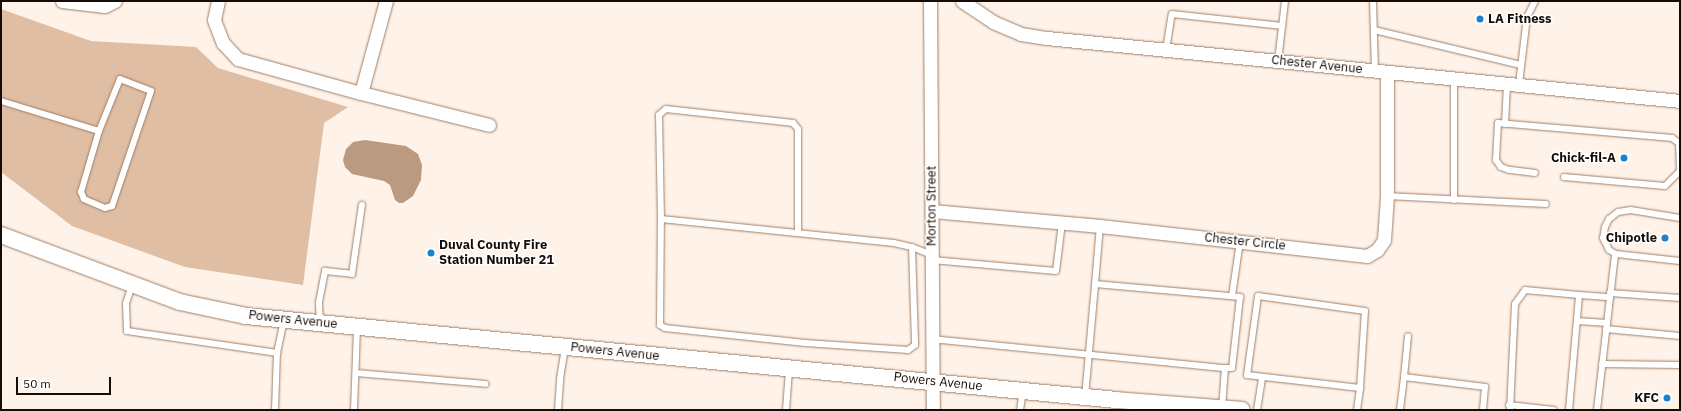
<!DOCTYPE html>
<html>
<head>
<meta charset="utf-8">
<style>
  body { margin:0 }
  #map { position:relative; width:1681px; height:411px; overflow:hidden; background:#fff2e8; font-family:"IBM Plex Sans",sans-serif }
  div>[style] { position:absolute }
  .forest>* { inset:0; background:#e0bea3 }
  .water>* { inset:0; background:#ba9a80 }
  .roads { filter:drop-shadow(0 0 1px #9c7f68) drop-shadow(0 0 1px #9c7f68) }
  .service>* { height:6px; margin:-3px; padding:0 3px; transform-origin:3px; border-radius:3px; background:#fff }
  .minor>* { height:13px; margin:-6.5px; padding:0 6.5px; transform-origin:6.5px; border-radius:6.5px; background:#fff }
  .tertiary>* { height:16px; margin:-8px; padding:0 8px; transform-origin:8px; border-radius:8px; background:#fff }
  .dots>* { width:11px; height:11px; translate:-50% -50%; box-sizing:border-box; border:2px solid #fff; border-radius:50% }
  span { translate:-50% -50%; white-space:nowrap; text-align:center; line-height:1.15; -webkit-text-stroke:3px #fff; paint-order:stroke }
  .poi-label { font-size:13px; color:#160c05; font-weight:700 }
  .left { translate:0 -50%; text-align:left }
  .right { translate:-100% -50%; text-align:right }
  .street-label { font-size:13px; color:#160c05 }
  .frame { position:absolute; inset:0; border:2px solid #160c05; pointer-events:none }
  .scale { position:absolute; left:16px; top:377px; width:95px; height:18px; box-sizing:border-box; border:2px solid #160c05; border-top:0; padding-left:5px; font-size:12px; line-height:14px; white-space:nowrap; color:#160c05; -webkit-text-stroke:3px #fff; paint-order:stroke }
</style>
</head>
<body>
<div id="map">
  <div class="forest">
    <i style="clip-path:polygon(1px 9px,91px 41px,196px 47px,218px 68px,348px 107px,324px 123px,303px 285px,185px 267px,72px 226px,1px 172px)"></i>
  </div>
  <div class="water">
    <i style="clip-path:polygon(365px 140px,406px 146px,418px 154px,422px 165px,421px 180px,413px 196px,403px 203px,399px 203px,395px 200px,390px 185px,384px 181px,352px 174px,345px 167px,343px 160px,346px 149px,353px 142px)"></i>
  </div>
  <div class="roads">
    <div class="service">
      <i style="left:1373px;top:1px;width:70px;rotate:88.4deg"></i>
      <i style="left:1374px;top:30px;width:151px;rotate:13.4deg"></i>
      <i style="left:1166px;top:50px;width:36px;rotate:-81deg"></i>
      <i style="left:1172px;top:14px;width:111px;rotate:6.2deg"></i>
      <i style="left:1278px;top:61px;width:60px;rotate:-83.3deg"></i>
      <i style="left:120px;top:79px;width:33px;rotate:21deg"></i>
      <i style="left:151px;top:91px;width:121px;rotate:108.7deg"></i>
      <i style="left:112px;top:206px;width:7px;rotate:164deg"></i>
      <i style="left:105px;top:208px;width:23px;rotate:-157deg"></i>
      <i style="left:84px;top:199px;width:8px;rotate:-113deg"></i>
      <i style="left:81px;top:192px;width:64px;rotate:-73.6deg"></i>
      <i style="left:99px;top:131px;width:56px;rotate:-68deg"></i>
      <i style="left:1519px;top:84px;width:67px;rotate:-83.2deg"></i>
      <i style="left:1527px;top:17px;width:18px;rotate:-63deg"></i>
      <i style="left:1px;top:101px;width:102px;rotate:17deg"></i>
      <i style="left:1505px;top:124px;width:40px;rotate:-87.1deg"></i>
      <i style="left:1535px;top:173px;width:26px;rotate:-173deg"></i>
      <i style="left:1509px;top:170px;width:9px;rotate:-159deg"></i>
      <i style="left:1501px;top:167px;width:9px;rotate:-126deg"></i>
      <i style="left:1496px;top:160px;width:37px;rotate:-87deg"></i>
      <i style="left:1498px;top:123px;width:175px;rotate:4.9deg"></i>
      <i style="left:1672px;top:138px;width:9px;rotate:36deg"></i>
      <i style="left:1679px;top:143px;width:25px;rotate:88deg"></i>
      <i style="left:1564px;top:177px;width:101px;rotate:5.1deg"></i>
      <i style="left:1665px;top:186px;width:21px;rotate:-45deg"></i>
      <i style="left:1387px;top:196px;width:159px;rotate:2.9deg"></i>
      <i style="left:1454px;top:200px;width:123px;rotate:-90deg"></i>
      <i style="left:1680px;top:218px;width:50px;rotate:-170.7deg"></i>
      <i style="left:1631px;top:210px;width:13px;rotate:171deg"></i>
      <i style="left:1618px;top:212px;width:11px;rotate:142deg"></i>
      <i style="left:1609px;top:219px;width:9px;rotate:117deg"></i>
      <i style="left:1605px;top:227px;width:11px;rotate:100deg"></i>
      <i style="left:1603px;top:238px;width:13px;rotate:63deg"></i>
      <i style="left:1609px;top:250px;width:8px;rotate:30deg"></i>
      <i style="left:1616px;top:254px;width:64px;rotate:6.2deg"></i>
      <i style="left:661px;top:219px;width:104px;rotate:-91.1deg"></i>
      <i style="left:659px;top:115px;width:9px;rotate:-41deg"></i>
      <i style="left:666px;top:109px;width:128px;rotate:6.3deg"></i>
      <i style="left:793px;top:123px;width:8px;rotate:50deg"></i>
      <i style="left:798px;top:129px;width:104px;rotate:90deg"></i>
      <i style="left:912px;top:247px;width:98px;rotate:88.2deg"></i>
      <i style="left:915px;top:345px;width:9px;rotate:144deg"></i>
      <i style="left:908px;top:350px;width:103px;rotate:-176.1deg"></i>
      <i style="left:805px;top:343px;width:141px;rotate:-173.9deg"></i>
      <i style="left:665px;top:328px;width:6px;rotate:-149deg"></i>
      <i style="left:660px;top:325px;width:106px;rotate:-89.5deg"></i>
      <i style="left:661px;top:219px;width:234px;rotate:5.9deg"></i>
      <i style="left:894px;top:243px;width:18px;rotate:13deg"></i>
      <i style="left:912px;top:247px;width:22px;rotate:22deg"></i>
      <i style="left:932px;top:260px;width:124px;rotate:5.1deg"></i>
      <i style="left:1056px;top:271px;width:48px;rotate:-82.9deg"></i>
      <i style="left:1095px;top:284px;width:58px;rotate:-85.1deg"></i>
      <i style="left:132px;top:285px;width:19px;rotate:108deg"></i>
      <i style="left:126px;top:303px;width:28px;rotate:88deg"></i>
      <i style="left:127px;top:331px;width:152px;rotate:8.3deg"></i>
      <i style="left:1610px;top:293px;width:70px;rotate:4.1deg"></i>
      <i style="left:1232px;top:296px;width:56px;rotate:-81.7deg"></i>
      <i style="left:1577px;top:321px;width:30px;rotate:4deg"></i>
      <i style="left:320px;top:323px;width:21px;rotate:-93deg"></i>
      <i style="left:319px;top:302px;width:32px;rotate:-79deg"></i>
      <i style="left:325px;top:271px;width:27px;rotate:6deg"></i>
      <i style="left:352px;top:274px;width:70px;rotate:-81.8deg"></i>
      <i style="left:1606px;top:329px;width:74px;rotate:5.4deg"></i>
      <i style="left:932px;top:339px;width:294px;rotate:5.7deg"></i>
      <i style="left:1225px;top:368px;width:40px;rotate:94.3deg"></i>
      <i style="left:1602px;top:364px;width:78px;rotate:0.7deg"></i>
      <i style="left:356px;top:373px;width:130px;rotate:4.8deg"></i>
      <i style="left:1404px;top:377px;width:41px;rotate:-84.4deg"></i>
      <i style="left:1085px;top:397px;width:113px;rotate:-84.9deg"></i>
      <i style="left:1095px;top:284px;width:146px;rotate:5.1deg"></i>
      <i style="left:1240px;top:297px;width:71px;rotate:96.4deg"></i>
      <i style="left:1232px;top:368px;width:7px;rotate:180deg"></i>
      <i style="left:1509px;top:405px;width:45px;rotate:6.3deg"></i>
      <i style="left:275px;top:410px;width:57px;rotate:-88deg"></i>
      <i style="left:277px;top:353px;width:33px;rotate:-78deg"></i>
      <i style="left:354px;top:410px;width:82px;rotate:-87.9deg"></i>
      <i style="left:558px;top:410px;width:31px;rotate:-86deg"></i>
      <i style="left:560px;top:379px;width:32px;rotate:-81deg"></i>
      <i style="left:786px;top:410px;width:40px;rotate:-85.7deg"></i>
      <i style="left:1020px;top:410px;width:18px;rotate:-81deg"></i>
      <i style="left:1257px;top:410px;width:33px;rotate:-81deg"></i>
      <i style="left:1357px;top:410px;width:22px;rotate:-82deg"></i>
      <i style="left:1360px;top:388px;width:77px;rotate:-86.3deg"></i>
      <i style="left:1365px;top:311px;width:108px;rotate:-172deg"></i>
      <i style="left:1258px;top:296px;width:80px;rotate:97.9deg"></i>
      <i style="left:1247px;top:375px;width:114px;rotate:6.6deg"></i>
      <i style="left:1400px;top:410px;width:33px;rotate:-83deg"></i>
      <i style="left:1404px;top:377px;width:82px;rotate:7deg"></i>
      <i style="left:1485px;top:387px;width:23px;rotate:95deg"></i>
      <i style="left:1510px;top:410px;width:106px;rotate:-87.3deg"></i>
      <i style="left:1515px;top:304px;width:17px;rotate:-54deg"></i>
      <i style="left:1525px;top:290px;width:54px;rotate:5.3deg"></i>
      <i style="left:1569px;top:410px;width:115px;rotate:-85deg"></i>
      <i style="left:1579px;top:295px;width:31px;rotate:4deg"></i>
      <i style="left:1597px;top:410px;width:157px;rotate:-83.4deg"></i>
    </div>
    <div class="minor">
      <i style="left:62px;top:1px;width:43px;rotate:6.6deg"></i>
      <i style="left:105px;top:6px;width:11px;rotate:-27deg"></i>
      <i style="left:218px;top:1px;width:19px;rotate:102deg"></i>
      <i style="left:214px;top:20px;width:25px;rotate:69deg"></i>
      <i style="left:223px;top:43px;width:22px;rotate:47deg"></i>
      <i style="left:238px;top:59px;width:128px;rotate:15.5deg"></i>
      <i style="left:361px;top:93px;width:95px;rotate:-74.8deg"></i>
      <i style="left:930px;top:1px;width:409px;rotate:89.6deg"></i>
      <i style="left:962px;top:1px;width:37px;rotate:34deg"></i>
      <i style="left:993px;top:22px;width:30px;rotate:23deg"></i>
      <i style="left:1021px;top:34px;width:26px;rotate:9deg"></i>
      <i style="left:1047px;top:38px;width:636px;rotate:5.68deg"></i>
      <i style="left:361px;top:93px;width:132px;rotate:14deg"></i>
      <i style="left:932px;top:211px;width:169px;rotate:5.1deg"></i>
      <i style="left:1100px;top:226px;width:269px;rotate:6.4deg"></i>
      <i style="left:1367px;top:256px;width:12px;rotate:-31deg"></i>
      <i style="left:1377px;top:250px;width:12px;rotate:-55deg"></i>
      <i style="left:1384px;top:240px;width:44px;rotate:-86.1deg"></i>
      <i style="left:1387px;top:196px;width:124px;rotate:-90deg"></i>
    </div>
    <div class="tertiary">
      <i style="left:1px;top:235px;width:191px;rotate:20.5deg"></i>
      <i style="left:180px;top:302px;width:67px;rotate:12deg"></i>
      <i style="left:246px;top:316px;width:874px;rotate:5.51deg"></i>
      <i style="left:1116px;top:400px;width:126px;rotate:4.5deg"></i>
    </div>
  </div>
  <div class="dots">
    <i style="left:1480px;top:19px;background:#1b81cc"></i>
    <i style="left:1624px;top:158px;background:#1b81cc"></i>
    <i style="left:1665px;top:238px;background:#1b81cc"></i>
    <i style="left:431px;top:253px;background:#1b81cc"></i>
    <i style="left:1667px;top:398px;background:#1b81cc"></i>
  </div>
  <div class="poi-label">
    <span class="left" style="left:1488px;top:19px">LA Fitness</span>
    <span class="right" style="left:1616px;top:158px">Chick-fil-A</span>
    <span class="right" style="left:1657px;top:238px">Chipotle</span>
    <span class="left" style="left:439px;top:253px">Duval County Fire<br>Station Number 21</span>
    <span class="right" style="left:1659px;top:398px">KFC</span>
  </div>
  <div class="street-label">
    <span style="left:1317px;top:65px;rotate:6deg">Chester Avenue</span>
    <span style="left:932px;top:206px;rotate:-90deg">Morton Street</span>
    <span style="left:1245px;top:242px;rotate:6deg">Chester Circle</span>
    <span style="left:293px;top:320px;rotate:6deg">Powers Avenue</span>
    <span style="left:615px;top:352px;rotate:6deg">Powers Avenue</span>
    <span style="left:938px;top:382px;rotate:6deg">Powers Avenue</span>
  </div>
  <div class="frame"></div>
  <div class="scale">50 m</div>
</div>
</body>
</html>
